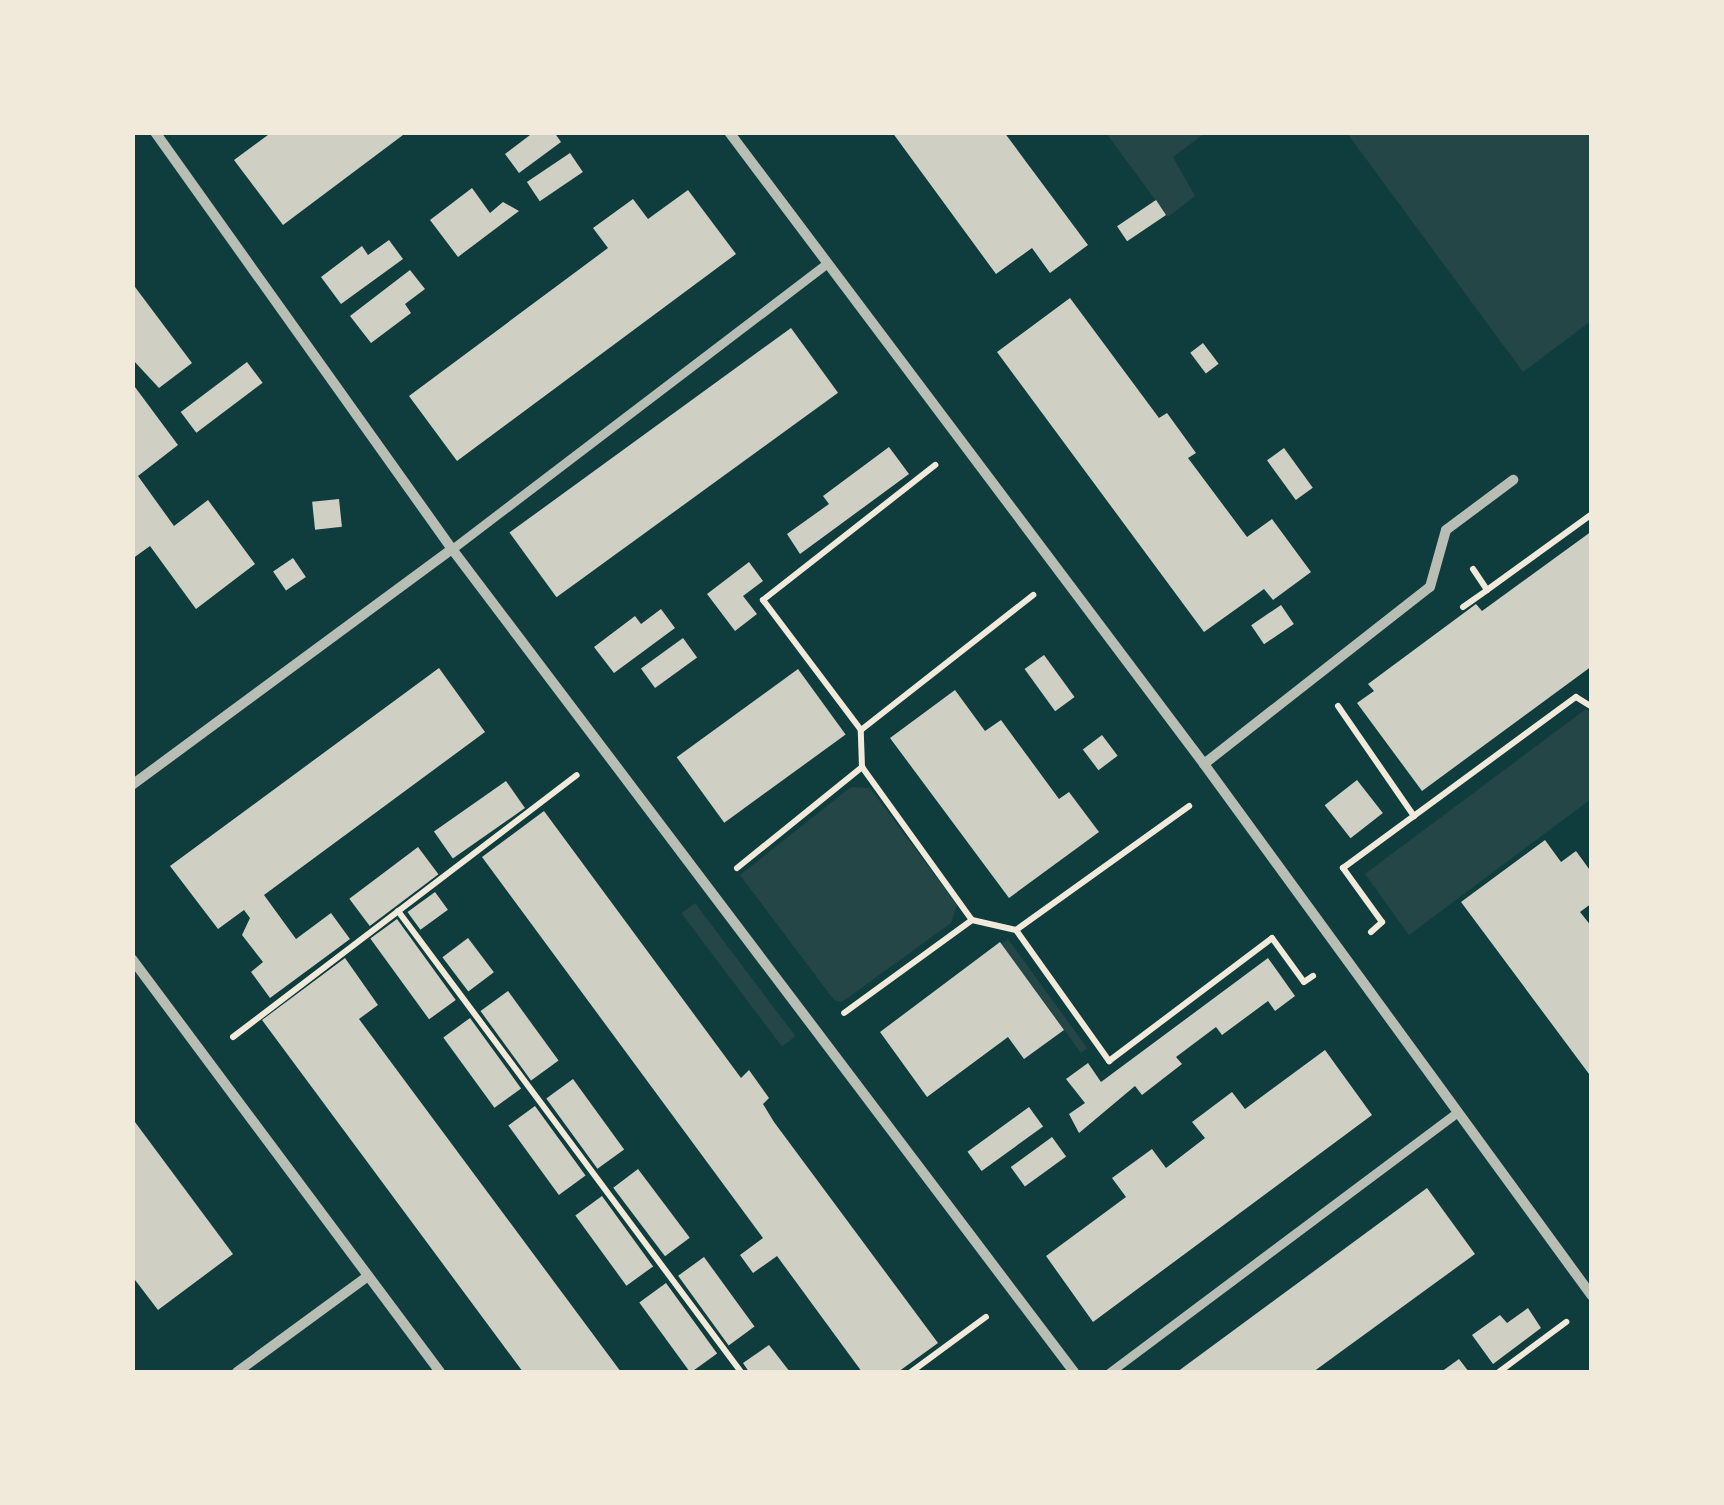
<!DOCTYPE html>
<html>
<head>
<meta charset="utf-8">
<style>
  body { margin:0 }
  #map { position:relative; width:1724px; height:1505px; overflow:hidden; background:#0f3d3e; font-family:"PT Sans Narrow",sans-serif }
  div>[style] { position:absolute }
  .green>* { inset:0; background:#244646; transform-origin:0 0 }
  .building>* { inset:0; background:#cfcfc3; transform-origin:0 0 }
  .path>* { height:6px; margin:-3px; padding:0 3px; transform-origin:3px; border-radius:3px; background:#f1e9da }
  .pedestrian>* { height:9px; margin:-4.5px; padding:0 4.5px; transform-origin:4.5px; border-radius:4.5px; background:#b8beb3 }
  .minor>* { height:10px; margin:-5px; padding:0 5px; transform-origin:5px; border-radius:5px; background:#b8beb3 }
  span { translate:-50% -50%; white-space:nowrap; text-align:center; line-height:1.15; -webkit-text-stroke:9px #f1e9da; paint-order:stroke }
  .frame { position:absolute; inset:0; border:135px solid #f1e9da; pointer-events:none }
</style>
</head>
<body>
<div id="map">
  <div class="green">
    <i style="clip-path:polygon(1106px 133px,1205px 133px,1173px 157px,1195px 196px,1168px 217px)"></i>
    <i style="clip-path:polygon(1347px 133px,1591px 133px,1591px 321px,1523px 372px)"></i>
    <i style="clip-path:polygon(1586px 709px,1591px 713px,1591px 799px,1409px 935px,1365px 874px)"></i>
    <i style="clip-path:polygon(851px 787px,870px 788px,957px 905px,951px 923px,842px 1002px,834px 1000px,740px 875px)"></i>
    <i style="left:695px;top:903px;width:167px;height:17px;rotate:53deg"></i>
    <i style="left:1008px;top:939px;width:135px;height:8px;rotate:54deg"></i>
  </div>
  <div class="building">
    <i style="clip-path:polygon(272px 132px,407px 132px,283px 225px,234px 160px)"></i>
    <i style="clip-path:polygon(534px 132px,554px 132px,561px 142px,519px 173px,505px 154px)"></i>
    <i style="clip-path:polygon(892px 132px,1004px 132px,1088px 245px,1050px 273px,1032px 248px,996px 274px)"></i>
    <i style="left:570px;top:153px;width:23px;height:52px;rotate:56deg"></i>
    <i style="clip-path:polygon(472px 188px,490px 213px,503px 202px,519px 211px,458px 257px,430px 220px)"></i>
    <i style="clip-path:polygon(688px 190px,736px 254px,457px 461px,409px 396px,608px 248px,593px 228px,633px 199px,648px 219px)"></i>
    <i style="left:1156px;top:200px;width:18px;height:47px;rotate:56deg"></i>
    <i style="clip-path:polygon(389px 240px,403px 259px,341px 304px,321px 277px,362px 246px,368px 255px)"></i>
    <i style="clip-path:polygon(410px 270px,425px 289px,405px 304px,411px 313px,371px 343px,350px 316px)"></i>
    <i style="clip-path:polygon(132px 283px,192px 363px,159px 388px,133px 360px)"></i>
    <i style="clip-path:polygon(1070px 298px,1159px 418px,1167px 413px,1196px 453px,1188px 458px,1247px 537px,1272px 519px,1311px 572px,1273px 600px,1264px 589px,1204px 632px,997px 352px)"></i>
    <i style="left:791px;top:328px;width:80px;height:348px;rotate:54deg"></i>
    <i style="left:1203px;top:343px;width:26px;height:16px;rotate:53deg"></i>
    <i style="left:247px;top:362px;width:26px;height:83px;rotate:53deg"></i>
    <i style="clip-path:polygon(132px 383px,178px 445px,138px 476px,174px 526px,208px 500px,255px 564px,196px 609px,150px 546px,132px 559px)"></i>
    <i style="clip-path:polygon(889px 447px,909px 474px,800px 554px,787px 534px,829px 504px,823px 496px)"></i>
    <i style="left:1284px;top:448px;width:49px;height:21px;rotate:54deg"></i>
    <i style="left:339px;top:499px;width:28px;height:27px;rotate:84deg"></i>
    <i style="clip-path:polygon(1592px 531px,1592px 666px,1422px 791px,1357px 703px,1374px 691px,1368px 684px,1476px 604px,1482px 611px)"></i>
    <i style="left:293px;top:558px;width:23px;height:24px;rotate:56deg"></i>
    <i style="clip-path:polygon(749px 562px,763px 581px,743px 596px,757px 614px,735px 631px,707px 594px)"></i>
    <i style="left:1281px;top:605px;width:23px;height:36px;rotate:56deg"></i>
    <i style="clip-path:polygon(661px 609px,675px 628px,614px 673px,594px 647px,635px 616px,641px 624px)"></i>
    <i style="left:683px;top:638px;width:24px;height:52px;rotate:54deg"></i>
    <i style="left:1044px;top:655px;width:52px;height:24px;rotate:54deg"></i>
    <i style="clip-path:polygon(439px 668px,485px 732px,264px 895px,296px 939px,331px 913px,350px 939px,270px 998px,251px 972px,263px 962px,242px 935px,250px 918px,244px 910px,218px 929px,170px 866px)"></i>
    <i style="left:798px;top:669px;width:81px;height:150px;rotate:54deg"></i>
    <i style="clip-path:polygon(955px 690px,985px 731px,1001px 720px,1059px 799px,1069px 792px,1099px 832px,1009px 898px,890px 738px)"></i>
    <i style="left:1102px;top:735px;width:26px;height:24px;rotate:53deg"></i>
    <i style="left:1357px;top:780px;width:42px;height:41px;rotate:52deg"></i>
    <i style="left:506px;top:781px;width:33px;height:88px;rotate:55deg"></i>
    <i style="clip-path:polygon(544px 811px,741px 1078px,749px 1070px,769px 1098px,763px 1104px,774px 1122px,938px 1343px,898px 1372px,862px 1372px,777px 1256px,753px 1273px,740px 1255px,763px 1238px,482px 857px)"></i>
    <i style="clip-path:polygon(1545px 840px,1561px 862px,1576px 851px,1592px 873px,1592px 903px,1580px 912px,1592px 927px,1592px 1078px,1461px 902px)"></i>
    <i style="left:418px;top:847px;width:34px;height:86px;rotate:53deg"></i>
    <i style="left:435px;top:892px;width:22px;height:34px;rotate:54deg"></i>
    <i style="left:397px;top:919px;width:100px;height:33px;rotate:54deg"></i>
    <i style="left:468px;top:938px;width:43px;height:32px;rotate:53deg"></i>
    <i style="clip-path:polygon(1000px 942px,1064px 1030px,1024px 1059px,1008px 1037px,927px 1097px,880px 1032px)"></i>
    <i style="clip-path:polygon(345px 958px,378px 1005px,359px 1019px,621px 1372px,523px 1372px,262px 1020px)"></i>
    <i style="clip-path:polygon(1268px 958px,1295px 996px,1275px 1011px,1268px 1001px,1222px 1035px,1216px 1027px,1176px 1057px,1182px 1064px,1142px 1095px,1135px 1086px,1079px 1133px,1069px 1114px,1085px 1103px,1066px 1079px,1088px 1063px,1101px 1082px)"></i>
    <i style="left:508px;top:991px;width:86px;height:34px;rotate:54deg"></i>
    <i style="left:470px;top:1018px;width:87px;height:33px;rotate:54deg"></i>
    <i style="clip-path:polygon(1325px 1050px,1372px 1115px,1093px 1322px,1046px 1256px,1126px 1197px,1112px 1178px,1152px 1149px,1166px 1168px,1205px 1138px,1192px 1122px,1232px 1092px,1245px 1109px)"></i>
    <i style="left:573px;top:1079px;width:87px;height:33px;rotate:54deg"></i>
    <i style="left:535px;top:1106px;width:86px;height:33px;rotate:54deg"></i>
    <i style="left:1029px;top:1107px;width:24px;height:76px;rotate:54deg"></i>
    <i style="clip-path:polygon(132px 1118px,233px 1254px,158px 1310px,132px 1276px)"></i>
    <i style="left:1052px;top:1137px;width:24px;height:51px;rotate:54deg"></i>
    <i style="left:638px;top:1169px;width:86px;height:31px;rotate:53deg"></i>
    <i style="clip-path:polygon(1427px 1188px,1475px 1254px,1313px 1372px,1177px 1372px)"></i>
    <i style="left:602px;top:1196px;width:87px;height:33px;rotate:54deg"></i>
    <i style="left:704px;top:1257px;width:86px;height:32px;rotate:54deg"></i>
    <i style="left:666px;top:1283px;width:87px;height:33px;rotate:54deg"></i>
    <i style="clip-path:polygon(1528px 1308px,1541px 1328px,1493px 1364px,1472px 1335px,1500px 1315px,1507px 1323px)"></i>
    <i style="clip-path:polygon(769px 1345px,790px 1372px,749px 1372px,743px 1363px)"></i>
    <i style="clip-path:polygon(1459px 1359px,1469px 1372px,1441px 1372px)"></i>
  </div>
  <div class="path">
    <i style="left:1473px;top:569px;width:25px;rotate:56deg"></i>
    <i style="left:1487px;top:590px;width:130px;rotate:-35.9deg"></i>
    <i style="left:1463px;top:607px;width:29px;rotate:-35deg"></i>
    <i style="left:1338px;top:706px;width:134px;rotate:55.4deg"></i>
    <i style="left:861px;top:730px;width:219px;rotate:-38.1deg"></i>
    <i style="left:862px;top:767px;width:37px;rotate:-92deg"></i>
    <i style="left:861px;top:730px;width:163px;rotate:-127deg"></i>
    <i style="left:763px;top:600px;width:219px;rotate:-38.1deg"></i>
    <i style="left:737px;top:868px;width:161px;rotate:-38.9deg"></i>
    <i style="left:862px;top:767px;width:188px;rotate:54.3deg"></i>
    <i style="left:972px;top:920px;width:158px;rotate:144deg"></i>
    <i style="left:398px;top:911px;width:575px;rotate:53.35deg"></i>
    <i style="left:972px;top:920px;width:45px;rotate:12.8deg"></i>
    <i style="left:1016px;top:930px;width:161px;rotate:54.6deg"></i>
    <i style="left:1109px;top:1061px;width:204px;rotate:-37deg"></i>
    <i style="left:1272px;top:938px;width:54px;rotate:54deg"></i>
    <i style="left:1304px;top:982px;width:11px;rotate:-34deg"></i>
    <i style="left:1016px;top:930px;width:213px;rotate:-35.6deg"></i>
    <i style="left:1371px;top:932px;width:15px;rotate:-42deg"></i>
    <i style="left:1382px;top:922px;width:67px;rotate:-125.8deg"></i>
    <i style="left:1343px;top:868px;width:289px;rotate:-36.3deg"></i>
    <i style="left:1576px;top:697px;width:19px;rotate:32deg"></i>
    <i style="left:233px;top:1037px;width:432px;rotate:-37.3deg"></i>
    <i style="left:911px;top:1372px;width:93px;rotate:-36.3deg"></i>
    <i style="left:1499px;top:1372px;width:84px;rotate:-36.7deg"></i>
  </div>
  <div class="pedestrian">
    <i style="left:452px;top:549px;width:470px;rotate:-37.3deg"></i>
    <i style="left:1110px;top:1372px;width:431px;rotate:-36.8deg"></i>
  </div>
  <div class="minor">
    <i style="left:155px;top:132px;width:512px;rotate:54.54deg"></i>
    <i style="left:452px;top:549px;width:1032px;rotate:52.92deg"></i>
    <i style="left:729px;top:132px;width:791px;rotate:53.07deg"></i>
    <i style="left:1204px;top:764px;width:658px;rotate:53.9deg"></i>
    <i style="left:1204px;top:764px;width:287px;rotate:-38.1deg"></i>
    <i style="left:1430px;top:587px;width:59px;rotate:-74.3deg"></i>
    <i style="left:1446px;top:530px;width:84px;rotate:-36.7deg"></i>
    <i style="left:132px;top:785px;width:398px;rotate:-36.4deg"></i>
    <i style="left:132px;top:959px;width:515px;rotate:53.29deg"></i>
    <i style="left:237px;top:1372px;width:162px;rotate:-36.2deg"></i>
  </div>
  <div class="frame"></div>
</div>
</body>
</html>
